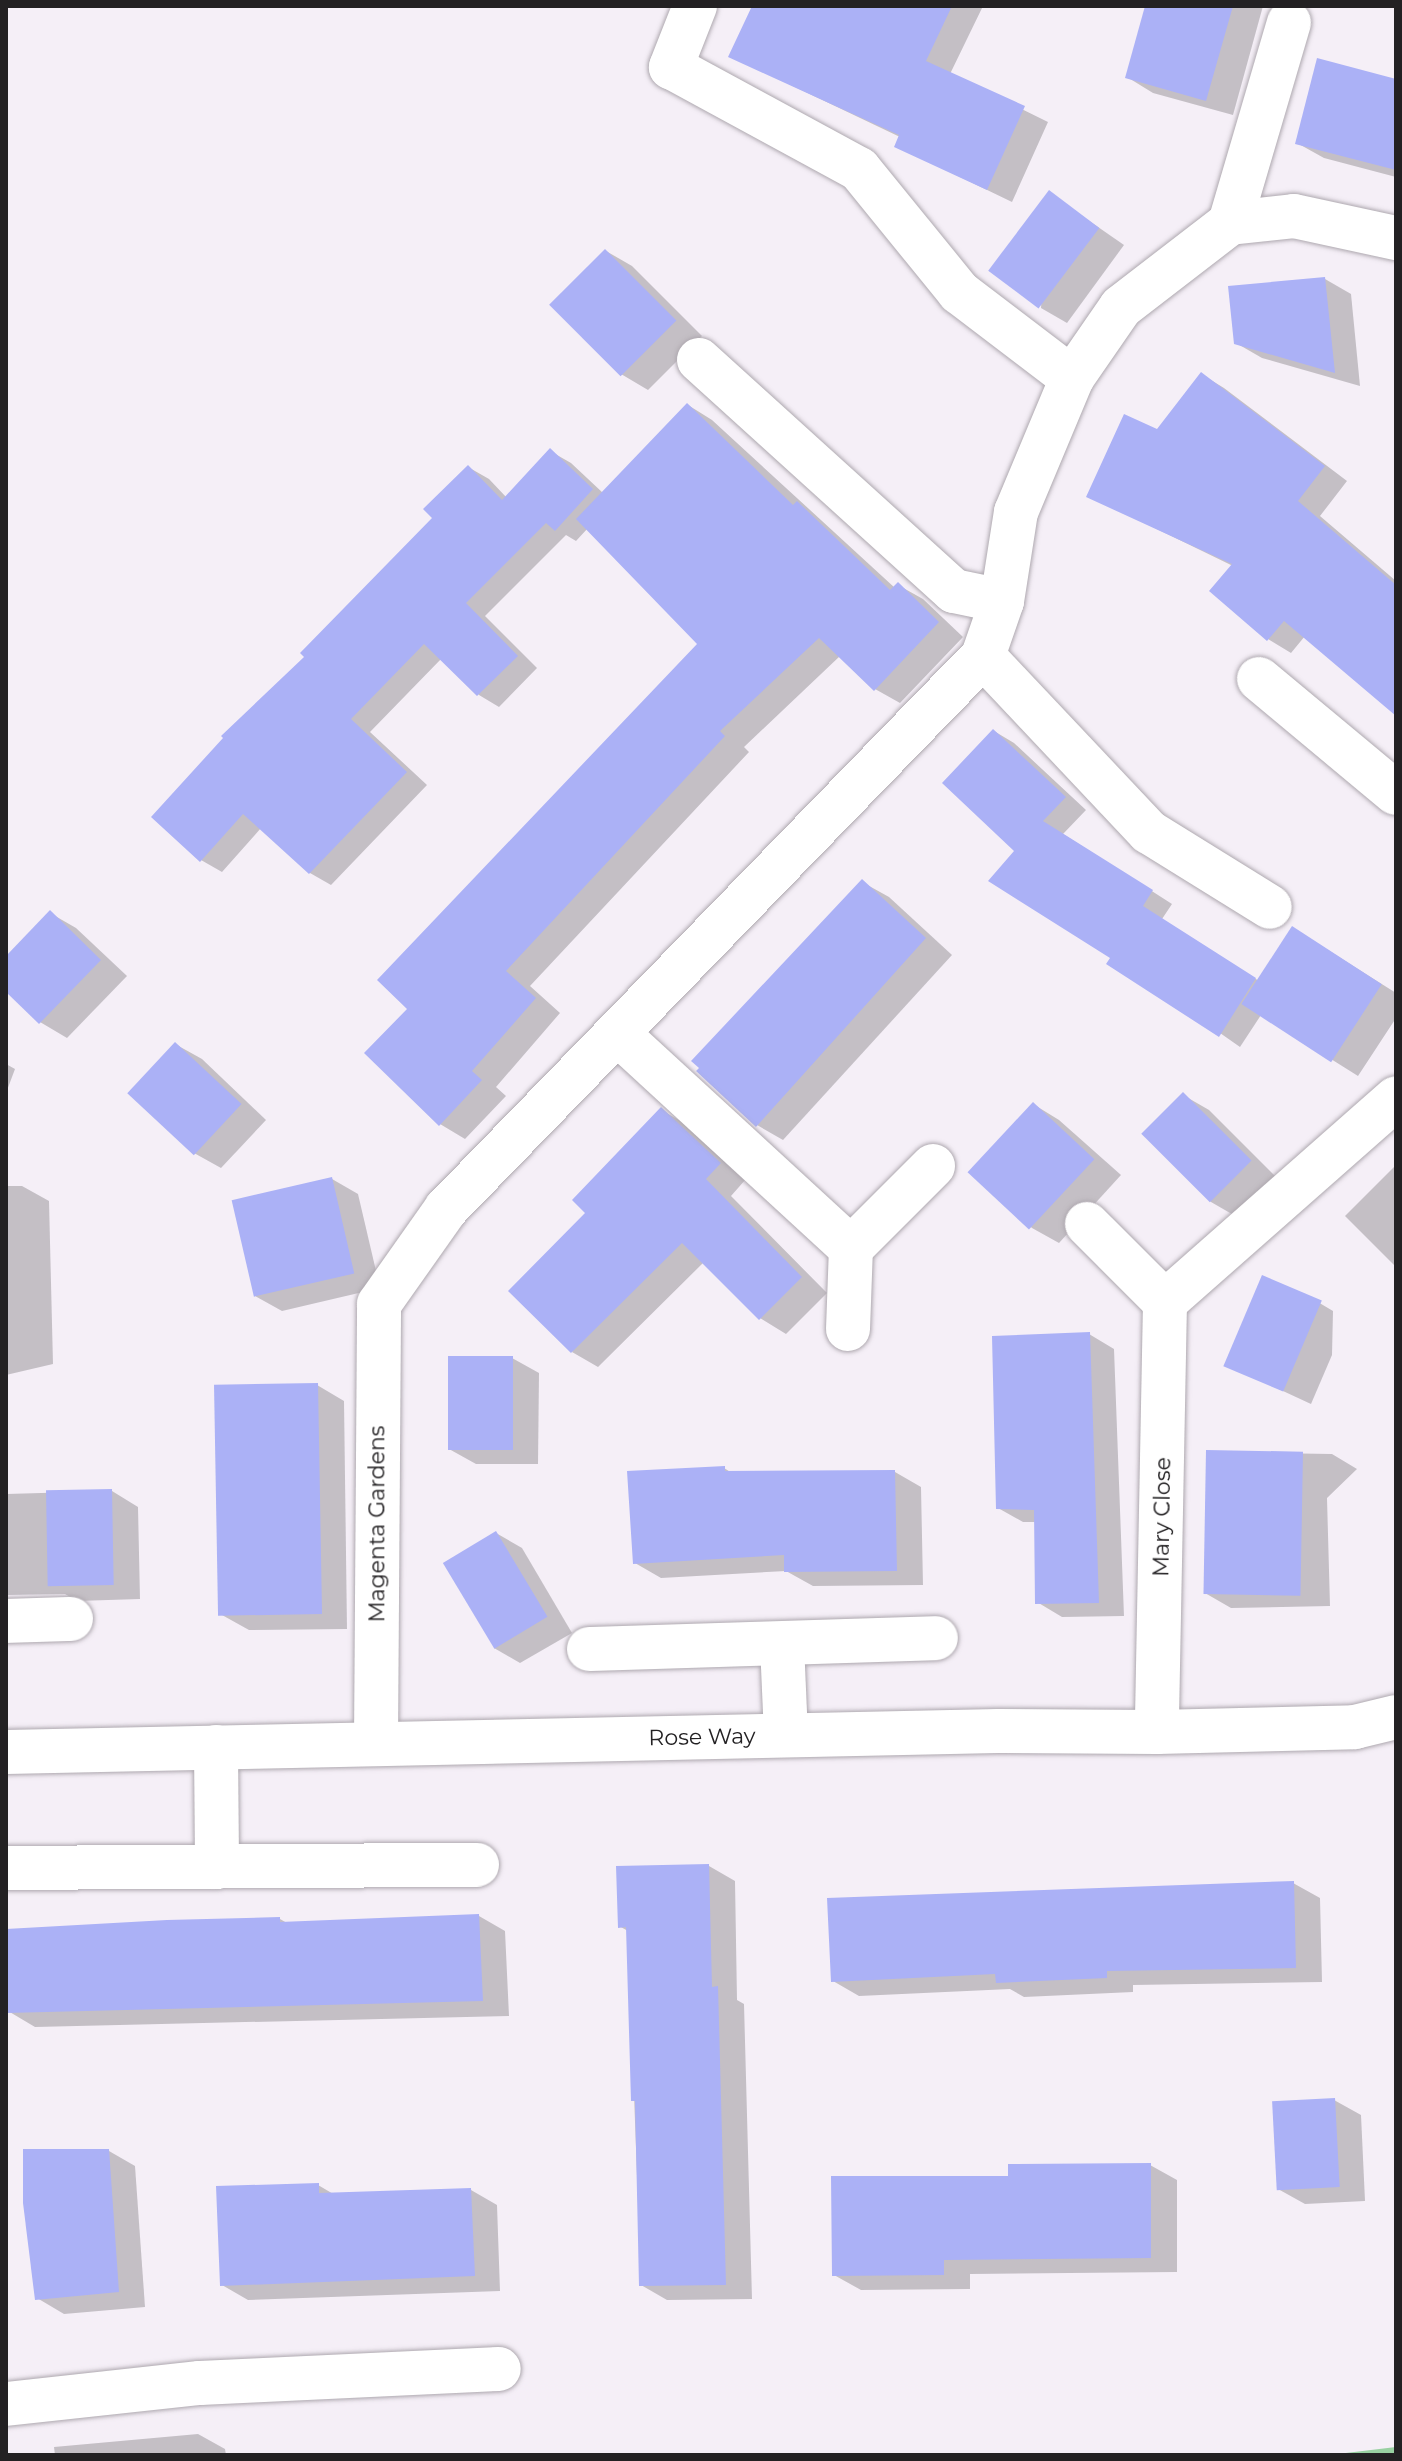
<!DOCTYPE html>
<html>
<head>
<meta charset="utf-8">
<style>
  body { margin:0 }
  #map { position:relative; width:1402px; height:2461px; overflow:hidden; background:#f5eff7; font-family:Montserrat,sans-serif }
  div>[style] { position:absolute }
  .green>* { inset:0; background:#99d1a2 }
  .shadow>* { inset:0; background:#0003 }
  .building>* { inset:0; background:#abb1f6; transform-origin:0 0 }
  .roads { filter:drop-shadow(0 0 2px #aea8af) drop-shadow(0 0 2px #aea8af) }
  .minor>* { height:44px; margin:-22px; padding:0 22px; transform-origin:22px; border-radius:22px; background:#fff }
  span { translate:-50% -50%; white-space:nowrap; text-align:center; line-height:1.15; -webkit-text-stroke:6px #fff; paint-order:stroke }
  .street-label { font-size:22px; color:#232123 }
  .frame { position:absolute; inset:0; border:8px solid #232123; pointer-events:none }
</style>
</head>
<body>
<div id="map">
  <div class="green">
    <i style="clip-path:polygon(1396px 2447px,1396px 2455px,1329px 2455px)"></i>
  </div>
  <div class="shadow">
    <i style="clip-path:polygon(754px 6px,983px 6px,950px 74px,1048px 122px,1012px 202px,896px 146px,900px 137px,730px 56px)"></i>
    <i style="clip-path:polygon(1147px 6px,1263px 6px,1233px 115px,1153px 93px,1127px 77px)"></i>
    <i style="clip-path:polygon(1396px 79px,1396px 177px,1324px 158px,1297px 143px)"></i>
    <i style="clip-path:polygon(1049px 193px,1124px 245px,1067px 323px,1041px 308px)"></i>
    <i style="clip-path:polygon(606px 251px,632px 266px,702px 336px,648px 390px,621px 374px)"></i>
    <i style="clip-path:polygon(1325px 279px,1351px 294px,1360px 386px,1262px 358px,1236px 343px)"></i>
    <i style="clip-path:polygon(1201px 374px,1224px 388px,1347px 481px,1320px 516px,1396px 581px,1396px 713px,1305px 636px,1291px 653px,1268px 639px,1233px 566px,1089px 496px,1158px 431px)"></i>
    <i style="clip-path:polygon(688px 405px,712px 420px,895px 588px,898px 585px,923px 599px,963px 637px,900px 703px,875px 689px,840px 656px,744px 747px,749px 752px,530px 986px,560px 1013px,496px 1087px,506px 1096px,465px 1139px,440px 1124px,410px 1009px,700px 644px,588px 528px,576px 541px,566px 535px,485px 616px,537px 668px,499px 707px,479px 695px,442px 658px,370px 732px,427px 785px,331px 885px,310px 873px,261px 828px,222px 872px,201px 860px,307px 657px,434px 518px,468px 467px,489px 479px,507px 498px,550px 451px,571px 463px,603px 493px)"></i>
    <i style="clip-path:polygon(994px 731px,1014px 743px,1086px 810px,1063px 834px,1172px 904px,1162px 919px,1259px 981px,1293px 928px,1396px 993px,1396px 1018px,1358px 1076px,1261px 1015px,1240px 1047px,1113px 958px,1017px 850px)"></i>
    <i style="clip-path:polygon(862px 882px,889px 897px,952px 955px,783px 1140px,757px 1125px)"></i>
    <i style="clip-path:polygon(50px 913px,76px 928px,127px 976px,67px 1038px,40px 1022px,6px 989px,6px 959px)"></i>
    <i style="clip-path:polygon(175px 1044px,202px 1059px,266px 1120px,221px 1168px,194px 1153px)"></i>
    <i style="clip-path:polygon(6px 1064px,15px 1069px,6px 1093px)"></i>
    <i style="clip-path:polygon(1183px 1095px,1209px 1110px,1276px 1177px,1237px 1217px,1211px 1202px,1144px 1134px)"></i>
    <i style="clip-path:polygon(1033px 1104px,1059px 1120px,1121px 1175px,1059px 1243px,1032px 1228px,971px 1172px)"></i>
    <i style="clip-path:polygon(661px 1110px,688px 1125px,746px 1179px,731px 1196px,827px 1293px,786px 1334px,760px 1318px,704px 1262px,598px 1367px,572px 1352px)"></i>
    <i style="clip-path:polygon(1396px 1165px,1396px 1267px,1345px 1216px)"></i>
    <i style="clip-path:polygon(332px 1179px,358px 1194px,380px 1288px,282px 1311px,255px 1296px)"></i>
    <i style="clip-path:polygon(6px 1186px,22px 1186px,49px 1201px,53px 1364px,6px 1375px)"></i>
    <i style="clip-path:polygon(1306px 1295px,1333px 1311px,1332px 1355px,1311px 1404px,1227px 1365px)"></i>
    <i style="clip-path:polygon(1089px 1334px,1114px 1349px,1124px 1616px,1062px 1617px,1037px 1602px,1036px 1522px,1023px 1522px,998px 1508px)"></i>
    <i style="clip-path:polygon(512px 1358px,539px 1373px,538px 1464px,476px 1464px,449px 1449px)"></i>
    <i style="clip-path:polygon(317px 1385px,344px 1401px,347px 1629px,249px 1630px,222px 1615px)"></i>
    <i style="clip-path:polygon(1208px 1452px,1332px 1454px,1357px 1469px,1327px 1498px,1330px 1606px,1231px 1608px,1205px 1593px)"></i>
    <i style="clip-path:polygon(724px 1468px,732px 1473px,895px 1472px,921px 1487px,923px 1585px,813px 1586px,786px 1571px,661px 1578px,635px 1563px)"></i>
    <i style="clip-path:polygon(112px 1491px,138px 1507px,140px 1599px,77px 1601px,65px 1594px,6px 1595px,6px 1494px)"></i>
    <i style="clip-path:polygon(496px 1533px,522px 1548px,572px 1633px,520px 1663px,494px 1648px)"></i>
    <i style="clip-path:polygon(709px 1866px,735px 1881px,737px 2000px,744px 2004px,752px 2299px,667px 2300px,641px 2285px,628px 1931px,619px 1926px)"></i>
    <i style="clip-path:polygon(1293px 1883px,1320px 1898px,1322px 1982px,1133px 1985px,1133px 1992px,1024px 1997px,1010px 1989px,859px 1996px,833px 1981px)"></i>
    <i style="clip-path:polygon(479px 1916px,505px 1931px,509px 2016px,35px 2027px,8px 2011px,280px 1919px,287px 1923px)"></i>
    <i style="clip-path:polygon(1334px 2100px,1361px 2115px,1365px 2201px,1305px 2204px,1278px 2189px)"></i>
    <i style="clip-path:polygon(109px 2151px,135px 2166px,145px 2307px,64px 2314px,37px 2298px)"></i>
    <i style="clip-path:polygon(1150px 2165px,1177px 2180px,1177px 2272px,970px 2274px,970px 2289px,861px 2290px,834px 2275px,1010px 2178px)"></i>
    <i style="clip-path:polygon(318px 2185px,335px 2195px,471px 2190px,497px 2205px,500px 2291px,248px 2300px,222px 2285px)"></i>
    <i style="clip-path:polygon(198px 2434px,225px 2449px,226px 2455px,55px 2455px,54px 2447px)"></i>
  </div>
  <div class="building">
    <i style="clip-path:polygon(752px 6px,952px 6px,926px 61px,1025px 106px,987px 190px,894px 147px,899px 135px,728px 57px)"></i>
    <i style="clip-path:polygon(1145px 6px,1233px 6px,1206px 101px,1125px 78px)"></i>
    <i style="clip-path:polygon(1317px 58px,1396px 79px,1396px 170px,1295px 144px)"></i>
    <i style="left:1049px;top:190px;width:63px;height:101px;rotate:37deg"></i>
    <i style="left:605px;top:249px;width:101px;height:79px;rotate:45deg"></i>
    <i style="clip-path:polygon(1325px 277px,1335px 373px,1234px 344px,1228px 286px)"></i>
    <i style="clip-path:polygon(1201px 372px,1325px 466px,1298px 501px,1396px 585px,1396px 716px,1284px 621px,1267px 641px,1209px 591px,1232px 564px,1086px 497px,1124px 414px,1157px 429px)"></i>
    <i style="clip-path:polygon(687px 403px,793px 505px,797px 501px,890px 590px,898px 582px,939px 622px,874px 691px,819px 638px,720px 731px,725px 736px,506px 971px,536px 998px,472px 1071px,482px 1080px,439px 1126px,364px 1053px,407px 1009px,377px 980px,697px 644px,576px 519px)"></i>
    <i style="clip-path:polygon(550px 448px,593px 489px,555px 531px,546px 523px,466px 603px,518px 656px,477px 696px,424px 644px,351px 719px,407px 772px,309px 874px,243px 814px,200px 862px,151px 817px,223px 738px,221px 736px,304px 657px,300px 653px,432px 518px,423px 509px,468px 465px,502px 500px)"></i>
    <i style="clip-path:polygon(993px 729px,1066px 797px,1043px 821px,1153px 890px,1143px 906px,1256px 978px,1219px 1037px,1106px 964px,1110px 958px,988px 881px,1014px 851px,942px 783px)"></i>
    <i style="clip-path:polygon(862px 879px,926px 938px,756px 1127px,696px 1071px,699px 1068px,691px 1061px)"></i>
    <i style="clip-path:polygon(50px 910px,101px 960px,39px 1024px,6px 992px,6px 956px)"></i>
    <i style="left:1292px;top:926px;width:107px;height:93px;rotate:33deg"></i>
    <i style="left:175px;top:1042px;width:91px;height:70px;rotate:43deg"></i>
    <i style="left:1183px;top:1092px;width:97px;height:59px;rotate:45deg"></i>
    <i style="left:1033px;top:1102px;width:84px;height:96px;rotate:43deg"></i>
    <i style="clip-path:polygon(661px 1107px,721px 1163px,706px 1179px,802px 1277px,759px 1320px,682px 1243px,571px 1353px,508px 1291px,585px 1213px,572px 1200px)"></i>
    <i style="left:332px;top:1177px;width:99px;height:103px;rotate:77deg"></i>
    <i style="left:1262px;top:1275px;width:65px;height:99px;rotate:23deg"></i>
    <i style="clip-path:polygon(1090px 1332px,1099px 1603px,1035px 1604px,1034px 1510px,996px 1509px,992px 1336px)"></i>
    <i style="left:448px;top:1356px;width:65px;height:94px"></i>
    <i style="left:318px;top:1383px;width:231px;height:104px;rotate:89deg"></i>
    <i style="left:1206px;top:1450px;width:97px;height:144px;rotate:1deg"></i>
    <i style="clip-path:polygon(725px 1466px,725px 1471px,895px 1470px,897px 1571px,784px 1572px,784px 1555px,633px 1564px,627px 1471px)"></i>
    <i style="left:112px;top:1489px;width:96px;height:66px;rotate:89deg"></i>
    <i style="left:496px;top:1531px;width:100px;height:62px;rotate:59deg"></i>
    <i style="clip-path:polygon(709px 1864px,712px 1987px,718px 1986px,726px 2285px,639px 2286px,635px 2101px,631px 2101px,626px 1927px,618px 1928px,616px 1866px)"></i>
    <i style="clip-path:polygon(1294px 1881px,1296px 1968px,1107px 1971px,1107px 1978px,996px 1983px,995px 1974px,831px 1982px,827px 1898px)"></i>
    <i style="clip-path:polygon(479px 1914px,483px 2001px,6px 2013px,6px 1929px,167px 1920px,280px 1917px,280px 1922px)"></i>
    <i style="left:1335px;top:2098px;width:89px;height:63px;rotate:87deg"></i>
    <i style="clip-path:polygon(23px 2149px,109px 2149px,119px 2292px,35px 2300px,23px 2203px)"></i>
    <i style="clip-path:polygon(1151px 2163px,1151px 2258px,944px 2260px,944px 2275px,832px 2276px,831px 2176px,1008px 2176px,1008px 2164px)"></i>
    <i style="clip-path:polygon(319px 2183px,319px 2193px,471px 2188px,475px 2276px,220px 2286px,216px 2186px)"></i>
  </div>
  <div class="roads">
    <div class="minor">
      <i style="left:695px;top:6px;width:66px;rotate:111.5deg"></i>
      <i style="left:671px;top:67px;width:214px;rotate:28.5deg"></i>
      <i style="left:859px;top:169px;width:159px;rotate:50.9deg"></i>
      <i style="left:959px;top:292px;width:142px;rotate:37.3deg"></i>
      <i style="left:1230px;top:223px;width:209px;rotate:-73.6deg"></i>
      <i style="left:699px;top:360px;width:344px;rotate:42.2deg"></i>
      <i style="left:954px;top:591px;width:49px;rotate:11.8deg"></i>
      <i style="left:983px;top:656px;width:242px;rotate:46.7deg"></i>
      <i style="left:1149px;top:832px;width:142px;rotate:31.8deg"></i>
      <i style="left:1259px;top:679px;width:178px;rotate:39.8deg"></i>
      <i style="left:617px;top:1033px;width:318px;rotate:42.6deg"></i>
      <i style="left:1087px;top:1224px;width:110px;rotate:45deg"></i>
      <i style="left:1165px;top:1302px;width:430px;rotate:91.1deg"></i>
      <i style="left:1165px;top:1302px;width:308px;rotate:-41.4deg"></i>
      <i style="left:848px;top:1329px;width:81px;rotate:-87.9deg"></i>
      <i style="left:851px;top:1248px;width:116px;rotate:-45deg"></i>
      <i style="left:6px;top:1621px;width:65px;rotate:-1.8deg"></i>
      <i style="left:782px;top:1644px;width:91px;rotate:87.5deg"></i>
      <i style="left:589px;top:1649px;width:347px;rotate:-1.8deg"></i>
      <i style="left:376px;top:1744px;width:440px;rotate:-89.6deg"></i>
      <i style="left:379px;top:1304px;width:116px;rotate:-54.8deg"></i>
      <i style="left:446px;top:1209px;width:771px;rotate:-45.84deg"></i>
      <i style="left:983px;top:656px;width:58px;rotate:-70.9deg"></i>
      <i style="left:1002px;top:601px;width:90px;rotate:-81.1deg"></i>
      <i style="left:1016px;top:512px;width:145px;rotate:-67.3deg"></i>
      <i style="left:1072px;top:378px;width:86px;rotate:-55.4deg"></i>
      <i style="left:1121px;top:307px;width:138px;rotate:-37.6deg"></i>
      <i style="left:1230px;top:223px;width:64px;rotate:-6.2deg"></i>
      <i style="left:1294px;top:216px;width:104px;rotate:12.2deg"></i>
      <i style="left:216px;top:1747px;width:120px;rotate:89.5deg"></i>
      <i style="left:6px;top:1752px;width:992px;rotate:-1.21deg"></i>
      <i style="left:998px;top:1731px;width:159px;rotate:0.4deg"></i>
      <i style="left:1157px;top:1732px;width:198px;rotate:-1.4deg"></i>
      <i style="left:1355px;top:1727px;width:42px;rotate:-13.7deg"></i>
      <i style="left:7px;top:1868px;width:470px;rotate:-0.4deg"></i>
      <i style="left:6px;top:2404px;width:195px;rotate:-6.2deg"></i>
      <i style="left:200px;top:2383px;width:299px;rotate:-2.7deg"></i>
    </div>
  </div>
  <div class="street-label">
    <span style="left:1162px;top:1517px;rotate:-89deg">Mary Close</span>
    <span style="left:377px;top:1524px;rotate:-90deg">Magenta Gardens</span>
    <span style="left:702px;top:1737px;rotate:-1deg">Rose Way</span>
  </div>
  <div class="frame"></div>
</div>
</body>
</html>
